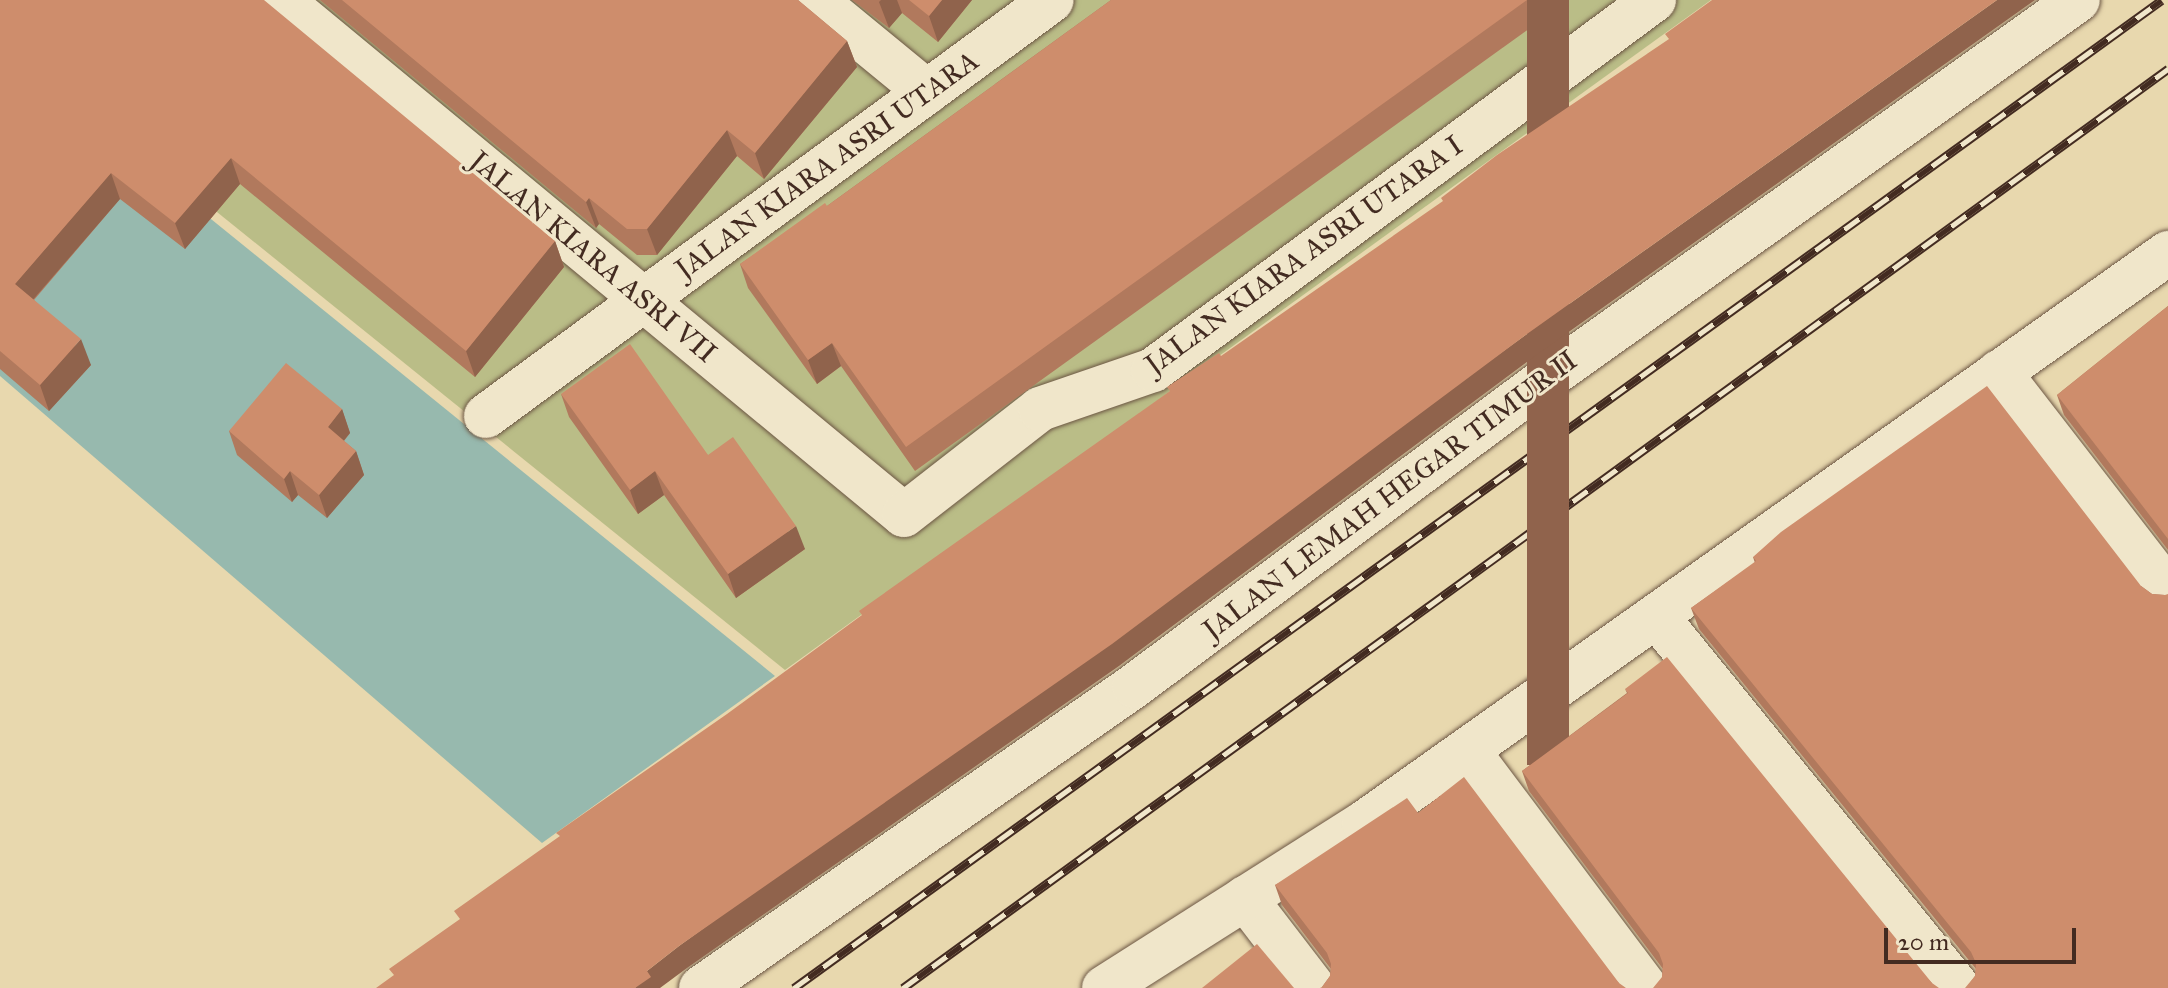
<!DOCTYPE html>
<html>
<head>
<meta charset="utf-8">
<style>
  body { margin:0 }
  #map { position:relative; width:2168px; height:988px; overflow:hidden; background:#e8d8ae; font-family:"IM FELL Great Primer",serif }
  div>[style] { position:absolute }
  .green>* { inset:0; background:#babd87 }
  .water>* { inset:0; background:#97b9ae }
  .roads { filter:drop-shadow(0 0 2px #6c5644) drop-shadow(0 0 2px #6c5644) }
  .minor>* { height:44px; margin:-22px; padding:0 22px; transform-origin:22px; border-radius:22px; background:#f0e6ca }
  .rail>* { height:9px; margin-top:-4.5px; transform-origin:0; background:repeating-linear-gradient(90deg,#f0e6ca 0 18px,#432b21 0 36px); box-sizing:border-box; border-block:2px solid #432b21 }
  .wall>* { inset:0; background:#b1795d }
  .shaded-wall>* { inset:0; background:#90634c; transform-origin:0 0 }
  .building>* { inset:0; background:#ce8d6c }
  span { translate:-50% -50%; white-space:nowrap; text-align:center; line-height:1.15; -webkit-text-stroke:6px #f0e6ca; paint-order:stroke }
  .street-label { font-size:28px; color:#432b21 }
  .scale { position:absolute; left:1884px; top:928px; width:192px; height:36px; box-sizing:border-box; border:4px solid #432b21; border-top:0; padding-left:10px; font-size:24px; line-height:28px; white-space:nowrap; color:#432b21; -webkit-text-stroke:6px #f0e6ca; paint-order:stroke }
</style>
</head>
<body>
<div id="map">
  <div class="green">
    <i style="clip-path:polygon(0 0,1711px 0,785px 670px,0 37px)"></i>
  </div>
  <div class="water">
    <i style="clip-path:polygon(0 48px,775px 676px,542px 843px,0 376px)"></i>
  </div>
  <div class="roads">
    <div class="minor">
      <i style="left:281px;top:0;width:808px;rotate:39.58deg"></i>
      <i style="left:904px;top:515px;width:172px;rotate:-37.9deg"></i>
      <i style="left:1040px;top:409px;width:120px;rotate:-19deg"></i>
      <i style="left:1153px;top:370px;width:623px;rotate:-36.45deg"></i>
      <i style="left:815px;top:0;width:145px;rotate:39.4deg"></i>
      <i style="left:1999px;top:372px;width:277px;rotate:52.3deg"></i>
      <i style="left:486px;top:416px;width:702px;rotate:-36.32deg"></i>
      <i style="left:1657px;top:617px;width:478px;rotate:50.9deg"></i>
      <i style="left:1468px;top:751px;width:296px;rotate:53.1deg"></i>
      <i style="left:1245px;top:898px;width:113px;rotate:52.5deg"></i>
      <i style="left:701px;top:988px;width:528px;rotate:-34.89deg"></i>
      <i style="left:1134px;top:686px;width:519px;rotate:-36.69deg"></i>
      <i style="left:1550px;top:376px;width:648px;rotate:-35.46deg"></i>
      <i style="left:1104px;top:988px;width:308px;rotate:-32.4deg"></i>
      <i style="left:1364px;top:823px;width:986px;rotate:-35.33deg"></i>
    </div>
  </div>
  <div class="rail">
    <i style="left:794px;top:988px;width:1687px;rotate:-35.84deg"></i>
    <i style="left:903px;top:988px;width:1564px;rotate:-36deg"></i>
  </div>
  <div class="wall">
    <i style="clip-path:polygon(0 0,555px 241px,564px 267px,475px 377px,240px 184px,185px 249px,120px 199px,34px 300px,91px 365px,49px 411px,0 369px)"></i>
    <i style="clip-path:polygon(320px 0,798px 0,847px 41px,857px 67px,764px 179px,737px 156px,657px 255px,637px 255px,599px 224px,596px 228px)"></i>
    <i style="clip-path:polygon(852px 0,972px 0,938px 42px,902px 13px,889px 28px)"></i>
    <i style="clip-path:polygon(1111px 0,1569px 0,915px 471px,841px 366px,817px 384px,748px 288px,740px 264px,827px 206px)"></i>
    <i style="clip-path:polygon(2168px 306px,2168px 550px,2064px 415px,2057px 395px)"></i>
    <i style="clip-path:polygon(561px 394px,708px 455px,805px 549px,736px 598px,664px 495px,638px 514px,569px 417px)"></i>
    <i style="clip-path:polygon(342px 409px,350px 433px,344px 441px,356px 451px,364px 475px,327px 518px,298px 495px,292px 502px,237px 455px,229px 431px)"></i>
    <i style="clip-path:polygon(1753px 557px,2141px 586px,2152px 594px,2165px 595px,2168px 988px,1967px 987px,1975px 976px,1976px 969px,1699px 629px,1691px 608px,1755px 563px)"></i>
    <i style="clip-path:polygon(1625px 689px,1932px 983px,1662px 977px,1663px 969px,1529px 791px,1522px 771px,1627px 693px)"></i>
    <i style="clip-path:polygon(1418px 813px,1619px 983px,1322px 987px,1330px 976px,1331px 969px,1282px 905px,1275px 885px)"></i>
  </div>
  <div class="shaded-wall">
    <i style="clip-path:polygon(881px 0,897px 0,902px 13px,889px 28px,879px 2px)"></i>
    <i style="clip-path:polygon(942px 0,972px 0,938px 42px,929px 16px)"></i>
    <i style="left:1527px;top:0;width:42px;height:765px"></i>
    <i style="clip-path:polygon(1997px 0,2035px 0,1535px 356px,1119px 666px,687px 968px,660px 988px,635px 988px,647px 971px,679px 946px,1527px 334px)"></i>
    <i style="clip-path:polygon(847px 41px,857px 67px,764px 179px,755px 153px)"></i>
    <i style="clip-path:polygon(727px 130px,737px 156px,657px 255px,647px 229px)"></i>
    <i style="clip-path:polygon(231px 158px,240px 184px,185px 249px,175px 223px)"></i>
    <i style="clip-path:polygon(111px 173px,120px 199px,24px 310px,15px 284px)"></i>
    <i style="clip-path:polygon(589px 198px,599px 224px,596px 228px,586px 202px)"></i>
    <i style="clip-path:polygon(555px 241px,564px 267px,475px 377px,466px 351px)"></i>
    <i style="clip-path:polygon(81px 339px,91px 365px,49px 411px,40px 385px)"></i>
    <i style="clip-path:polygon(832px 343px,841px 366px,817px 384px,808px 360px)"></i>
    <i style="clip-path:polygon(342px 409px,350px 433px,336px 450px,328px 427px)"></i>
    <i style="clip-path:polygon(356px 451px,364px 475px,327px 518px,319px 495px)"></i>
    <i style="clip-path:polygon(290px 471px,298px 495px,292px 502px,284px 479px)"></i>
    <i style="clip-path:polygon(655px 471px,664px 495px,638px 514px,630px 490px)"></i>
    <i style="clip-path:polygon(796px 526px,805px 549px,736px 598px,728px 574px)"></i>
  </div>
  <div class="building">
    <i style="clip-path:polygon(0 0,264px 0,555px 241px,466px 351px,231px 158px,175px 223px,111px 173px,15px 284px,81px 339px,40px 385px,0 351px)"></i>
    <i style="clip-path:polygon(342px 0,798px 0,847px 41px,755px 153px,727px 130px,647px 229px,627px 229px,589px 198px,586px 202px)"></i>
    <i style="clip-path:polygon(909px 0,942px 0,929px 16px)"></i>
    <i style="clip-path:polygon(1111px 0,1527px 0,906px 447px,832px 343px,808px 360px,740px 264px,825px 203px,827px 206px)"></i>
    <i style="clip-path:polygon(1712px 0,1997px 0,1527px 334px,1112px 644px,679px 946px,647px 971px,651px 977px,635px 988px,376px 988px,394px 975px,389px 969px,460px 919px,454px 911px,560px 836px,556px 833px,727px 714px,862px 615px,859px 611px,1170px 391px,1167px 387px,1219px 353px,1221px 356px,1443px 201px,1441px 198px,1497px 155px,1669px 39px,1665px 34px)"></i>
    <i style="clip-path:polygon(2168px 306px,2168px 539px,2057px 395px)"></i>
    <i style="clip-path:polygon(630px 344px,708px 455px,733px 437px,796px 526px,728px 574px,655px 471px,630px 490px,561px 394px)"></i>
    <i style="clip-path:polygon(286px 363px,342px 409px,328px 427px,356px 451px,319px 495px,290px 471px,284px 479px,229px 431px)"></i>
    <i style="clip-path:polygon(1987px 386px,2141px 586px,2152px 594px,2165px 595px,2168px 594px,2168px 988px,1965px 988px,1975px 976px,1976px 963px,1971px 952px,1691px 608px,1756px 561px,1753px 557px,1781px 532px)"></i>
    <i style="clip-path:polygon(1667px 657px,1932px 983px,1939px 988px,1653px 988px,1662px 977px,1663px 964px,1659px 953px,1522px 771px,1628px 693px,1625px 689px)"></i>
    <i style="clip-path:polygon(1464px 777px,1619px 983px,1626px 988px,1320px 988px,1322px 987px,1330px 976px,1331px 964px,1327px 953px,1275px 885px,1407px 798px,1418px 813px)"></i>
    <i style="clip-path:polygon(1257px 944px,1294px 988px,1202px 988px)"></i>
  </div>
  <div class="street-label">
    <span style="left:827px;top:165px;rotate:-36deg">JALAN KIARA ASRI UTARA</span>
    <span style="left:1304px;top:255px;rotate:-36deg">JALAN KIARA ASRI UTARA I</span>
    <span style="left:593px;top:257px;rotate:40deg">JALAN KIARA ASRI VII</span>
    <span style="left:1390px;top:495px;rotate:-37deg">JALAN LEMAH HEGAR TIMUR II</span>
  </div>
  <div class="scale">20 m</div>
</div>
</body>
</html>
